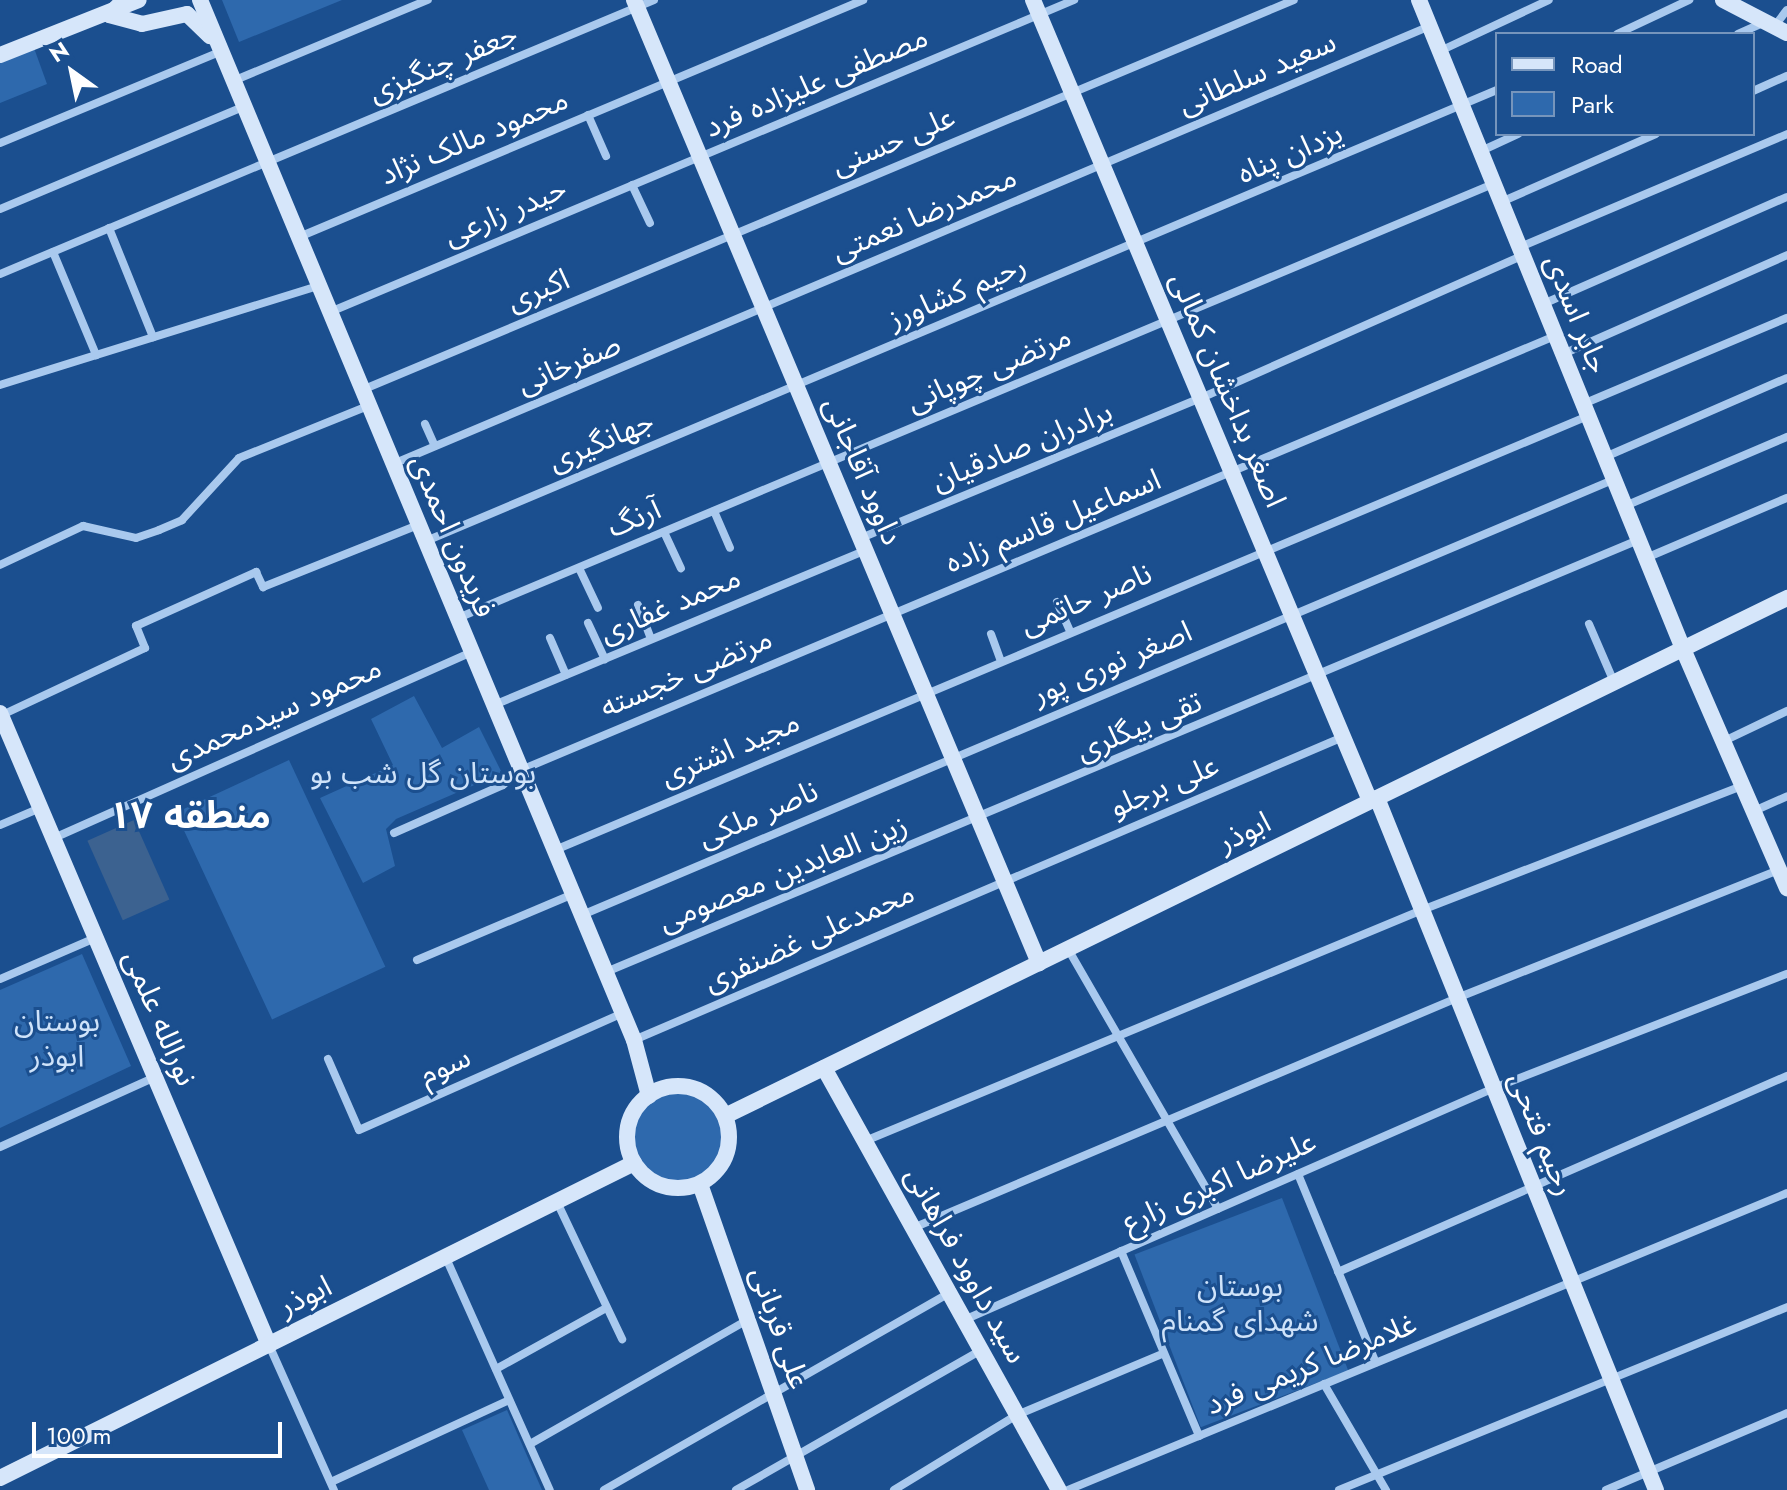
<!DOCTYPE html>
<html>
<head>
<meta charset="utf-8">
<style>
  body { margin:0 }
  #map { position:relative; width:1787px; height:1490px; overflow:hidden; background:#1b4f8f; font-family:Jost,"Noto Sans Arabic",sans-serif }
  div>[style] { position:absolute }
  .green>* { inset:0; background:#2e69ad; transform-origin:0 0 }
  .round { border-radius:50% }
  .water>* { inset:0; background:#3c6290; transform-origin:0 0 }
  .street>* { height:8px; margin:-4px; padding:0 4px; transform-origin:4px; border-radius:4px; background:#a9c9ee }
  .secondary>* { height:16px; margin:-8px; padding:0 8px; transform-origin:8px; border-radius:8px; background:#d6e6fa }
  .secondary>.ring { margin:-8px; padding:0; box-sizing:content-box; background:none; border:16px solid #d6e6fa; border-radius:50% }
  span { translate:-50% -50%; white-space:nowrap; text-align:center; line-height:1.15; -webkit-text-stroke:6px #1b4f8f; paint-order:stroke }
  .street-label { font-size:30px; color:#fff }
  .park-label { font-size:30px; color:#cfe3fa }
  .district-label { font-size:38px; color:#fff; font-weight:700 }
  .legend { position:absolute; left:1495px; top:32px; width:260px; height:104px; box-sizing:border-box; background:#1b4f8f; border:2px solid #7695bc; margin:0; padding:10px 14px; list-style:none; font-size:24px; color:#fff }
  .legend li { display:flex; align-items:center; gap:16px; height:40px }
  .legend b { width:40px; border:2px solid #7695bc }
  .north { position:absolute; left:32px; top:32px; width:80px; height:80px; -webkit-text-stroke:6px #1b4f8f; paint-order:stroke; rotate:327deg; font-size:22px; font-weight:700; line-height:32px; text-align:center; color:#fff }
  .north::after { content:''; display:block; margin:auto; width:28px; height:36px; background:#fff; clip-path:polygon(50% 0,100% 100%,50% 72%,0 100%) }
  .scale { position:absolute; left:32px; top:1422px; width:250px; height:36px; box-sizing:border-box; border:4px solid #fff; border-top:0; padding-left:10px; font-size:24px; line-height:28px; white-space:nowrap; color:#fff; -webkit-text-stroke:6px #1b4f8f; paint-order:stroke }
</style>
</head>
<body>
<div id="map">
  <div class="green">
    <i style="clip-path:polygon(222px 0,342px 0,239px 42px)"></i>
    <i style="clip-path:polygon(34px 48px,47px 84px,0 103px,0 61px)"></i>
    <i style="clip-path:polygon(414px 696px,442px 748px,479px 727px,502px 773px,396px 819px,386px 829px,395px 866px,363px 883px,320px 798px,393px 765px,371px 719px)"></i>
    <i style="left:289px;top:760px;width:228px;height:125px;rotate:65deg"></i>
    <i style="clip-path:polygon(82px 954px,131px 1066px,0 1128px,0 990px)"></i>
    <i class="round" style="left:632px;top:1092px;width:90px;height:90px"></i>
    <i style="left:1282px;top:1198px;width:185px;height:158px;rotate:69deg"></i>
    <i style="clip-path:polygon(507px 1410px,542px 1490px,489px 1490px,462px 1430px)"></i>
  </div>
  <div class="water">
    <i style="left:134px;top:820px;width:87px;height:51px;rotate:66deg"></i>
  </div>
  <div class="street">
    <i style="left:1774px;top:27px;width:21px;rotate:-53deg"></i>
    <i style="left:1617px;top:34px;width:80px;rotate:-25.3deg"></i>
    <i style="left:1738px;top:34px;width:27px;rotate:-24deg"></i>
    <i style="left:1440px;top:51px;width:120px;rotate:-25.1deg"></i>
    <i style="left:233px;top:81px;width:211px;rotate:-22.6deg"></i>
    <i style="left:1753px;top:91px;width:37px;rotate:-24deg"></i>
    <i style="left:588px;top:115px;width:45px;rotate:66.3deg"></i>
    <i style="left:0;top:143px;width:238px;rotate:-22.5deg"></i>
    <i style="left:1481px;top:151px;width:41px;rotate:-24.7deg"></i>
    <i style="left:632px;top:185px;width:42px;rotate:64.7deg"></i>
    <i style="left:1501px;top:202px;width:169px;rotate:-23.7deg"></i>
    <i style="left:0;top:209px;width:264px;rotate:-22.8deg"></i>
    <i style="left:109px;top:228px;width:118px;rotate:68deg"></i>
    <i style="left:299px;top:237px;width:612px;rotate:-22.79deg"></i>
    <i style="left:1520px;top:247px;width:290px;rotate:-22.9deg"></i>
    <i style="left:53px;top:252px;width:112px;rotate:67.3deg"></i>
    <i style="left:0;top:274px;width:709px;rotate:-22.73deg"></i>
    <i style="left:1543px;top:304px;width:266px;rotate:-23.7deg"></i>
    <i style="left:330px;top:312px;width:807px;rotate:-22.75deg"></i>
    <i style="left:1563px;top:354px;width:245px;rotate:-23.8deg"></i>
    <i style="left:0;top:385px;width:333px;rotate:-17.3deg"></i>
    <i style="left:362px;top:390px;width:1010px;rotate:-22.71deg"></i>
    <i style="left:1583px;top:404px;width:221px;rotate:-22.9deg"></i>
    <i style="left:425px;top:424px;width:24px;rotate:66deg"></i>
    <i style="left:1605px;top:457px;width:198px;rotate:-23.5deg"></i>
    <i style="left:393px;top:464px;width:1126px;rotate:-22.9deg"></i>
    <i style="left:1625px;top:506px;width:176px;rotate:-23.1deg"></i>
    <i style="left:714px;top:511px;width:40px;rotate:66.6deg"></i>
    <i style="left:664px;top:532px;width:40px;rotate:65deg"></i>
    <i style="left:861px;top:538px;width:368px;rotate:-22.4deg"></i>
    <i style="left:1201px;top:398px;width:351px;rotate:-23.9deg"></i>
    <i style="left:426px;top:541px;width:1162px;rotate:-22.84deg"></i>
    <i style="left:1646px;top:558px;width:153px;rotate:-23.1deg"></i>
    <i style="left:0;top:565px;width:92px;rotate:-25.2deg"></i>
    <i style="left:83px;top:526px;width:54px;rotate:12.8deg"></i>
    <i style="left:136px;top:538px;width:24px;rotate:-19deg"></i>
    <i style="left:159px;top:530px;width:25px;rotate:-23deg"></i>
    <i style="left:182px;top:520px;width:84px;rotate:-47.4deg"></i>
    <i style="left:239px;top:458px;width:139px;rotate:-22deg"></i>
    <i style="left:579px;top:568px;width:44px;rotate:64.6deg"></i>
    <i style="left:1057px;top:602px;width:32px;rotate:66deg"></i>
    <i style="left:638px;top:605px;width:36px;rotate:69deg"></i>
    <i style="left:458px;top:618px;width:1122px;rotate:-22.75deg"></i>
    <i style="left:588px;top:623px;width:40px;rotate:65deg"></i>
    <i style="left:1589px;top:624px;width:63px;rotate:66.7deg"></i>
    <i style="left:991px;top:634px;width:29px;rotate:70deg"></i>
    <i style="left:550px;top:638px;width:40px;rotate:66.6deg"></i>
    <i style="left:494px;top:705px;width:403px;rotate:-22.6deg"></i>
    <i style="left:2px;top:715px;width:158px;rotate:-25.1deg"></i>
    <i style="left:145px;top:648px;width:24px;rotate:-112deg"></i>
    <i style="left:136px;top:626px;width:132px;rotate:-24.2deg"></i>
    <i style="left:256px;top:572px;width:17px;rotate:65deg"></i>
    <i style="left:263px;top:587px;width:167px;rotate:-21.8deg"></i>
    <i style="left:1724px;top:741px;width:70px;rotate:-25.5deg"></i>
    <i style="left:1754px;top:811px;width:36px;rotate:-24deg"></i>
    <i style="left:0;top:825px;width:43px;rotate:-23deg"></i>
    <i style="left:394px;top:833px;width:119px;rotate:-23.8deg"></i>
    <i style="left:503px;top:785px;width:23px;rotate:-40deg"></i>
    <i style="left:521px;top:770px;width:1121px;rotate:-22.77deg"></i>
    <i style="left:54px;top:838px;width:457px;rotate:-24deg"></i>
    <i style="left:555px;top:850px;width:1120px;rotate:-22.79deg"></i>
    <i style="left:582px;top:915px;width:1119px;rotate:-22.88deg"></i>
    <i style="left:1068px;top:949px;width:300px;rotate:60deg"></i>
    <i style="left:417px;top:960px;width:169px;rotate:-22.9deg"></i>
    <i style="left:606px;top:972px;width:1119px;rotate:-22.71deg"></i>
    <i style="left:0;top:979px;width:103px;rotate:-23.3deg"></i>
    <i style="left:634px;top:1040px;width:771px;rotate:-23.14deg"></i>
    <i style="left:328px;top:1059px;width:77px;rotate:66.4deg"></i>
    <i style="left:359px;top:1130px;width:289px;rotate:-23.9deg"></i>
    <i style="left:865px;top:1141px;width:603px;rotate:-22.52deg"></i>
    <i style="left:1422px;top:910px;width:343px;rotate:-21.2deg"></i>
    <i style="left:0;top:1147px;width:170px;rotate:-24.3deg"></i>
    <i style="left:1298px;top:1174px;width:204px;rotate:67.6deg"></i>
    <i style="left:557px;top:1202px;width:152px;rotate:64.6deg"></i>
    <i style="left:913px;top:1228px;width:591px;rotate:-22.92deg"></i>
    <i style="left:1457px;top:998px;width:347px;rotate:-21.7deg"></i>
    <i style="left:1121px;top:1251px;width:201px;rotate:67.1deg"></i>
    <i style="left:446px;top:1258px;width:254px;rotate:65.9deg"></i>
    <i style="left:1338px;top:1272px;width:490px;rotate:-23.6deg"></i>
    <i style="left:964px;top:1320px;width:579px;rotate:-23.64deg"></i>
    <i style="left:1494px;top:1088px;width:314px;rotate:-21.3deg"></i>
    <i style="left:269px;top:1345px;width:159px;rotate:65.9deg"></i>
    <i style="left:496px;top:1369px;width:126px;rotate:-29deg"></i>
    <i style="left:1324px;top:1384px;width:123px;rotate:59.7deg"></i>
    <i style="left:530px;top:1444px;width:250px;rotate:-29.7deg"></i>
    <i style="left:331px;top:1482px;width:196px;rotate:-24.7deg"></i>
    <i style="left:604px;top:1490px;width:397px;rotate:-29.7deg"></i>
    <i style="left:736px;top:1490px;width:282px;rotate:-29.7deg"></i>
    <i style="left:894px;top:1490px;width:144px;rotate:-31.4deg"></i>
    <i style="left:1017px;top:1415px;width:157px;rotate:-22.8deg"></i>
    <i style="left:1068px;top:1490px;width:778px;rotate:-22.44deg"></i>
    <i style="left:1339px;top:1490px;width:484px;rotate:-22.2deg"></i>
    <i style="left:1606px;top:1490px;width:197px;rotate:-23deg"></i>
  </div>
  <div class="secondary">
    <i style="left:124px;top:0;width:21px;rotate:135deg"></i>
    <i style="left:109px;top:15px;width:34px;rotate:15deg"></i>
    <i style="left:142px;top:24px;width:46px;rotate:-12.5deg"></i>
    <i style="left:187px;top:14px;width:32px;rotate:44deg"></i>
    <i style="left:200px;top:0;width:1127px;rotate:67.35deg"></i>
    <i style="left:634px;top:1040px;width:58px;rotate:75deg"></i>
    <i style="left:634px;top:0;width:1045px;rotate:67.19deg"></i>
    <i style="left:1033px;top:0;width:869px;rotate:67.18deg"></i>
    <i style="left:1419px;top:0;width:701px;rotate:67.86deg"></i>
    <i style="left:1683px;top:649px;width:261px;rotate:66.5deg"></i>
    <i style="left:1723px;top:0;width:72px;rotate:27.3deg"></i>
    <i style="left:0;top:55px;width:149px;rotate:-21.6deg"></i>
    <i style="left:0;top:713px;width:687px;rotate:66.94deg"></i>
    <i style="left:1377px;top:798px;width:746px;rotate:68.04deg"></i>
    <i style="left:824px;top:1068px;width:483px;rotate:60.9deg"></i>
    <i class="ring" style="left:627px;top:1086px;width:86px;height:86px"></i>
    <i style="left:725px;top:1116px;width:1182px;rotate:-26deg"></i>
    <i style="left:700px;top:1184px;width:324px;rotate:70.7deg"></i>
    <i style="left:0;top:1478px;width:708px;rotate:-26.42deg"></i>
  </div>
  <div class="street-label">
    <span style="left:443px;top:63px;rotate:-23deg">جعفر چنگیزی</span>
    <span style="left:1257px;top:73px;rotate:-23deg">سعید سلطانی</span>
    <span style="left:816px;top:82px;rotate:-23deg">مصطفی علیزاده فرد</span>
    <span style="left:474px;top:137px;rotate:-23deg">محمود مالک نژاد</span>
    <span style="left:893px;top:141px;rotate:-23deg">علی حسنی</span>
    <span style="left:1290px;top:153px;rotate:-23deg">یزدان پناه</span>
    <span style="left:505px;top:212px;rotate:-23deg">حیدر زارعی</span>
    <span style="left:924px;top:214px;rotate:-23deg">محمدرضا نعمتی</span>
    <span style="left:538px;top:290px;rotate:-23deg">اکبری</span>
    <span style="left:957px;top:292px;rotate:-23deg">رحیم کشاورز</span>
    <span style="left:1577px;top:314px;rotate:68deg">جابر اسدی</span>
    <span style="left:569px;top:364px;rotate:-23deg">صفرخانی</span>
    <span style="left:989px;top:369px;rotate:-23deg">مرتضی چوپانی</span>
    <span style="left:1228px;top:390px;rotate:67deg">اصغر بداخشان کمالی</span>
    <span style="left:601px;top:441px;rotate:-23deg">جهانگیری</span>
    <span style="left:1022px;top:446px;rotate:-22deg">برادران صادقیان</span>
    <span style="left:863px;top:471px;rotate:67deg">داوود آقاجانی</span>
    <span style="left:634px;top:518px;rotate:-23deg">آرنگ</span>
    <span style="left:1053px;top:521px;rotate:-22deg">اسماعیل قاسم زاده</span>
    <span style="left:453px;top:536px;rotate:67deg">فریدون احمدی</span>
    <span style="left:1086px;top:599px;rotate:-23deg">ناصر حاتمی</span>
    <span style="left:670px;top:605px;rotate:-23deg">محمد غفاری</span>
    <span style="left:1112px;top:663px;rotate:-23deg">اصغر نوری پور</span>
    <span style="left:686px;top:673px;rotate:-23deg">مرتضی خجسته</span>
    <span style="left:274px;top:713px;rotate:-24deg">محمود سیدمحمدی</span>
    <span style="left:1139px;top:726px;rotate:-23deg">تقی بیگلری</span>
    <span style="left:730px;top:749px;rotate:-23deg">مجید اشتری</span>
    <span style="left:1164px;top:786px;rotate:-23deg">علی برجلو</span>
    <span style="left:758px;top:814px;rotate:-23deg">ناصر ملکی</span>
    <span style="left:1244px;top:832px;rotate:-26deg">ابوذر</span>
    <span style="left:783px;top:873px;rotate:-22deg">زین العابدین معصومی</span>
    <span style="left:809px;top:937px;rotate:-24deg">محمدعلی غضنفری</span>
    <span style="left:160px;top:1018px;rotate:67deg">نورالله علمی</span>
    <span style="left:445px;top:1066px;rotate:-24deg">سوم</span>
    <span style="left:1542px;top:1134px;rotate:68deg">رحیم فتحی</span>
    <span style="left:1219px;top:1182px;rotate:-24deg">علیرضا اکبری زارع</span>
    <span style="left:966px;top:1265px;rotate:61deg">سید داوود فراهانی</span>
    <span style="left:305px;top:1296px;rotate:-26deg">ابوذر</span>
    <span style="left:780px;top:1328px;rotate:71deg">علی قربانی</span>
    <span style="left:1311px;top:1364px;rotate:-22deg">غلامرضا کریمی فرد</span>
  </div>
  <div class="park-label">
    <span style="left:423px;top:773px">بوستان گل شب بو</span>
    <span style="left:57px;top:1038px">بوستان<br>ابوذر</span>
    <span style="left:1240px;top:1303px">بوستان<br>شهدای گمنام</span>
  </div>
  <div class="district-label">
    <span style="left:190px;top:815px">منطقه ۱۷</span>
  </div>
  <ul class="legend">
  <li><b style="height:10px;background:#d6e6fa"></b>Road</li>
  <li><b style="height:22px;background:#2e69ad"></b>Park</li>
  </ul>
  <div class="north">N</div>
  <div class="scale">100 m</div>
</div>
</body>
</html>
